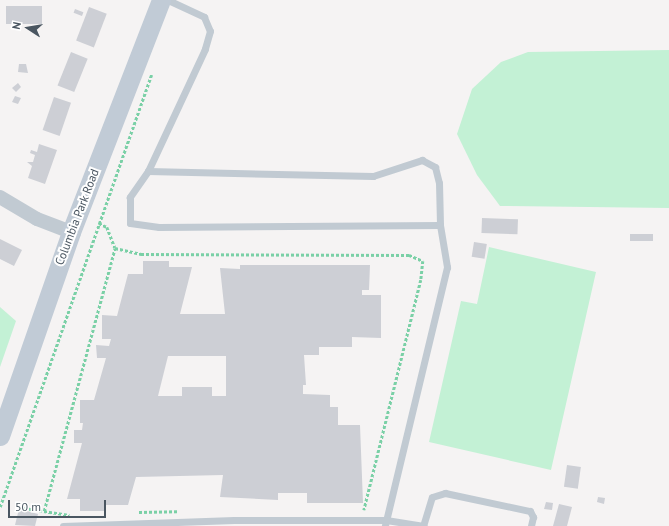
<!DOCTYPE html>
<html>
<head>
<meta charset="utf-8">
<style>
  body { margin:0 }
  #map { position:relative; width:669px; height:526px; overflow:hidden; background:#f5f3f3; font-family:"PT Sans",sans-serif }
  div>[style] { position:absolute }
  .green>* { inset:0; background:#c3f1d5 }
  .building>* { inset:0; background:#cdcfd5; transform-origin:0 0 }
  .path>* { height:2.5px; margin-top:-1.25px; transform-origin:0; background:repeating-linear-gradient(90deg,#7ad0a6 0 3px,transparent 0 5px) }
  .lane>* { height:7px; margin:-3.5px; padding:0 3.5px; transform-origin:3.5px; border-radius:3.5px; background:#c1cad2 }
  .street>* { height:14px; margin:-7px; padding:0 7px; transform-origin:7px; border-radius:7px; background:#c1cad2 }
  .secondary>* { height:19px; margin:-9.5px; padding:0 9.5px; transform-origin:9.5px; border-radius:9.5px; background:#c1cbd6 }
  span { translate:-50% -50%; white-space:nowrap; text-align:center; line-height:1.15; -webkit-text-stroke:4px #fff; paint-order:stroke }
  .street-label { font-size:12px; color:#4a5661 }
  .north { position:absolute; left:8px; top:8px; width:40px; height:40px; -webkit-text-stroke:3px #fff; paint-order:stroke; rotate:282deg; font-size:11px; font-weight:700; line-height:16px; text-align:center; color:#4a5661 }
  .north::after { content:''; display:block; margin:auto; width:14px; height:18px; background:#4a5661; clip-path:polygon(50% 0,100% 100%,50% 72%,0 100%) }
  .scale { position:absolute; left:8px; top:500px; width:98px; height:18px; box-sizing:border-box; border:2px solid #4a5661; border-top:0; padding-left:5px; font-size:12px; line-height:14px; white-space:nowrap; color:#4a5661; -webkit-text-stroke:3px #fff; paint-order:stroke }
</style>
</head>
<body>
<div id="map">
  <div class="green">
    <i style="clip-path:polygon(669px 50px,669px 208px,500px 206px,477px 175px,457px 134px,472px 89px,501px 62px,528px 52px)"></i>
    <i style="clip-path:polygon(489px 247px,596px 272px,551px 470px,429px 442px,461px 301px,477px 304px)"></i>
    <i style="clip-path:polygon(0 307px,16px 321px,0 367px)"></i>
  </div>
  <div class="building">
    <i style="left:6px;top:6px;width:36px;height:18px"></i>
    <i style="left:89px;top:7px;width:19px;height:36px;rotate:21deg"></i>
    <i style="left:75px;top:9px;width:9px;height:4px;rotate:21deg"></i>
    <i style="left:71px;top:52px;width:18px;height:36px;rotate:22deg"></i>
    <i style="clip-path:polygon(19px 64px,26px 64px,28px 73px,18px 72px)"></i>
    <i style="clip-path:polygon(18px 83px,21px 87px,16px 92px,12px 88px)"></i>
    <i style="clip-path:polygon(15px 96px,21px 98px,18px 104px,12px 102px)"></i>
    <i style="left:54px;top:97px;width:18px;height:35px;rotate:19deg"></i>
    <i style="clip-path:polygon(39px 144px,57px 150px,45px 184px,28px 178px,32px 166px,27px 162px,33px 162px,35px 155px,30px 153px,31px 150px,37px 152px)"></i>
    <i style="left:482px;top:218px;width:36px;height:15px;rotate:2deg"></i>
    <i style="left:630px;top:234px;width:23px;height:7px"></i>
    <i style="clip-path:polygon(0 239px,22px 250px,14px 266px,0 259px)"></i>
    <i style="left:474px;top:242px;width:13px;height:15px;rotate:9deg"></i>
    <i style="clip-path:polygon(evenodd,143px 261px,169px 261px,169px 267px,192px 267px,180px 314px,225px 314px,220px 268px,240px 269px,240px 265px,370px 265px,369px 290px,362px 290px,362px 295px,381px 295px,381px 338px,352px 337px,352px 347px,319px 347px,319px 355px,304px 355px,306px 385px,303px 385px,303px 394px,330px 395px,330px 407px,338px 407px,338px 425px,360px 425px,363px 503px,307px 503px,307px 493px,278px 493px,278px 500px,220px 497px,223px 475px,136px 477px,128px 505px,106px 505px,106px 511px,80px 511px,80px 499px,67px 499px,82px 443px,74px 443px,74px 430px,82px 430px,83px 423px,80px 423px,80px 400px,94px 400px,106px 358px,97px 358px,96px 345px,109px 346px,111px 339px,102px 339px,102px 315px,117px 316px,128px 274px,143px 274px,143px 261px,168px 356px,226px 356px,226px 396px,212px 396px,212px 387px,182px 387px,182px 396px,158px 396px,168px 356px)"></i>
    <i style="left:567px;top:465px;width:14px;height:22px;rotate:8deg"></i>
    <i style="clip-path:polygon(598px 497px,605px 498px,604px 504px,597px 502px)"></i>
    <i style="clip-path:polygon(546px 502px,553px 503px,552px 510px,544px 509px)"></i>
    <i style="clip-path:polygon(559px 504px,572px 507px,567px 526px,553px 526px)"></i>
    <i style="clip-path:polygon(19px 509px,38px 514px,35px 526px,15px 525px)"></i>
  </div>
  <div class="path">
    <i style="left:99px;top:223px;width:9px;rotate:27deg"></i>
    <i style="left:107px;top:227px;width:22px;rotate:69deg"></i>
    <i style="left:115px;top:248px;width:27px;rotate:13deg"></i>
    <i style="left:141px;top:254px;width:268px;rotate:0.2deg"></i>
    <i style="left:409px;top:255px;width:15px;rotate:23deg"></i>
    <i style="left:423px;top:261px;width:19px;rotate:96deg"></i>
    <i style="left:421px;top:280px;width:237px;rotate:103.9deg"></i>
    <i style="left:0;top:507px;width:458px;rotate:-70.7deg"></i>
    <i style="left:24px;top:508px;width:46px;rotate:8.8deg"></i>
    <i style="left:44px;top:511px;width:272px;rotate:-74.9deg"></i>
    <i style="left:139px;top:512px;width:39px;rotate:-1deg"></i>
  </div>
  <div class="lane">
    <i style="left:168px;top:0;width:40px;rotate:25deg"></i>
    <i style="left:204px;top:17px;width:15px;rotate:67deg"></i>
    <i style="left:210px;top:31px;width:19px;rotate:106deg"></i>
    <i style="left:205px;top:49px;width:135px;rotate:115deg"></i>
    <i style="left:148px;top:171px;width:32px;rotate:125deg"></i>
    <i style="left:130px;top:197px;width:26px;rotate:90deg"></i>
    <i style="left:130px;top:223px;width:29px;rotate:8deg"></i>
    <i style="left:159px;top:227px;width:281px;rotate:-0.4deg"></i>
    <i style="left:440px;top:225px;width:43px;rotate:80.5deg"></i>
    <i style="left:447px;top:267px;width:266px;rotate:103.5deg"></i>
    <i style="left:148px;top:171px;width:225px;rotate:1.3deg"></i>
    <i style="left:373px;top:176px;width:52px;rotate:-18.1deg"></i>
    <i style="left:422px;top:160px;width:15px;rotate:28deg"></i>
    <i style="left:435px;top:167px;width:16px;rotate:76deg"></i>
    <i style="left:439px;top:183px;width:42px;rotate:88.6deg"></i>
    <i style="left:63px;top:526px;width:171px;rotate:-2deg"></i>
    <i style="left:234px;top:520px;width:152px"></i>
    <i style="left:386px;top:520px;width:38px;rotate:9deg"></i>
    <i style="left:423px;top:526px;width:30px;rotate:-73deg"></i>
    <i style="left:432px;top:497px;width:14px;rotate:-17deg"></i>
    <i style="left:445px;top:493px;width:87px;rotate:12deg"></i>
    <i style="left:530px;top:511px;width:7px;rotate:63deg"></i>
    <i style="left:533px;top:517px;width:9px;rotate:103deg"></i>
  </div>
  <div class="street">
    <i style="left:0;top:197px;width:43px;rotate:30.7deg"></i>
    <i style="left:37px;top:219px;width:36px;rotate:21deg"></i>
  </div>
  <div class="secondary">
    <i style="left:0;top:436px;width:216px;rotate:-70.8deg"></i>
    <i style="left:71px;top:232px;width:249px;rotate:-68.8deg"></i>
  </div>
  <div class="street-label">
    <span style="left:77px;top:217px;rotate:-69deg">Columbia Park Road</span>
  </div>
  <div class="north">N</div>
  <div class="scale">50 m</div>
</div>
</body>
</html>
